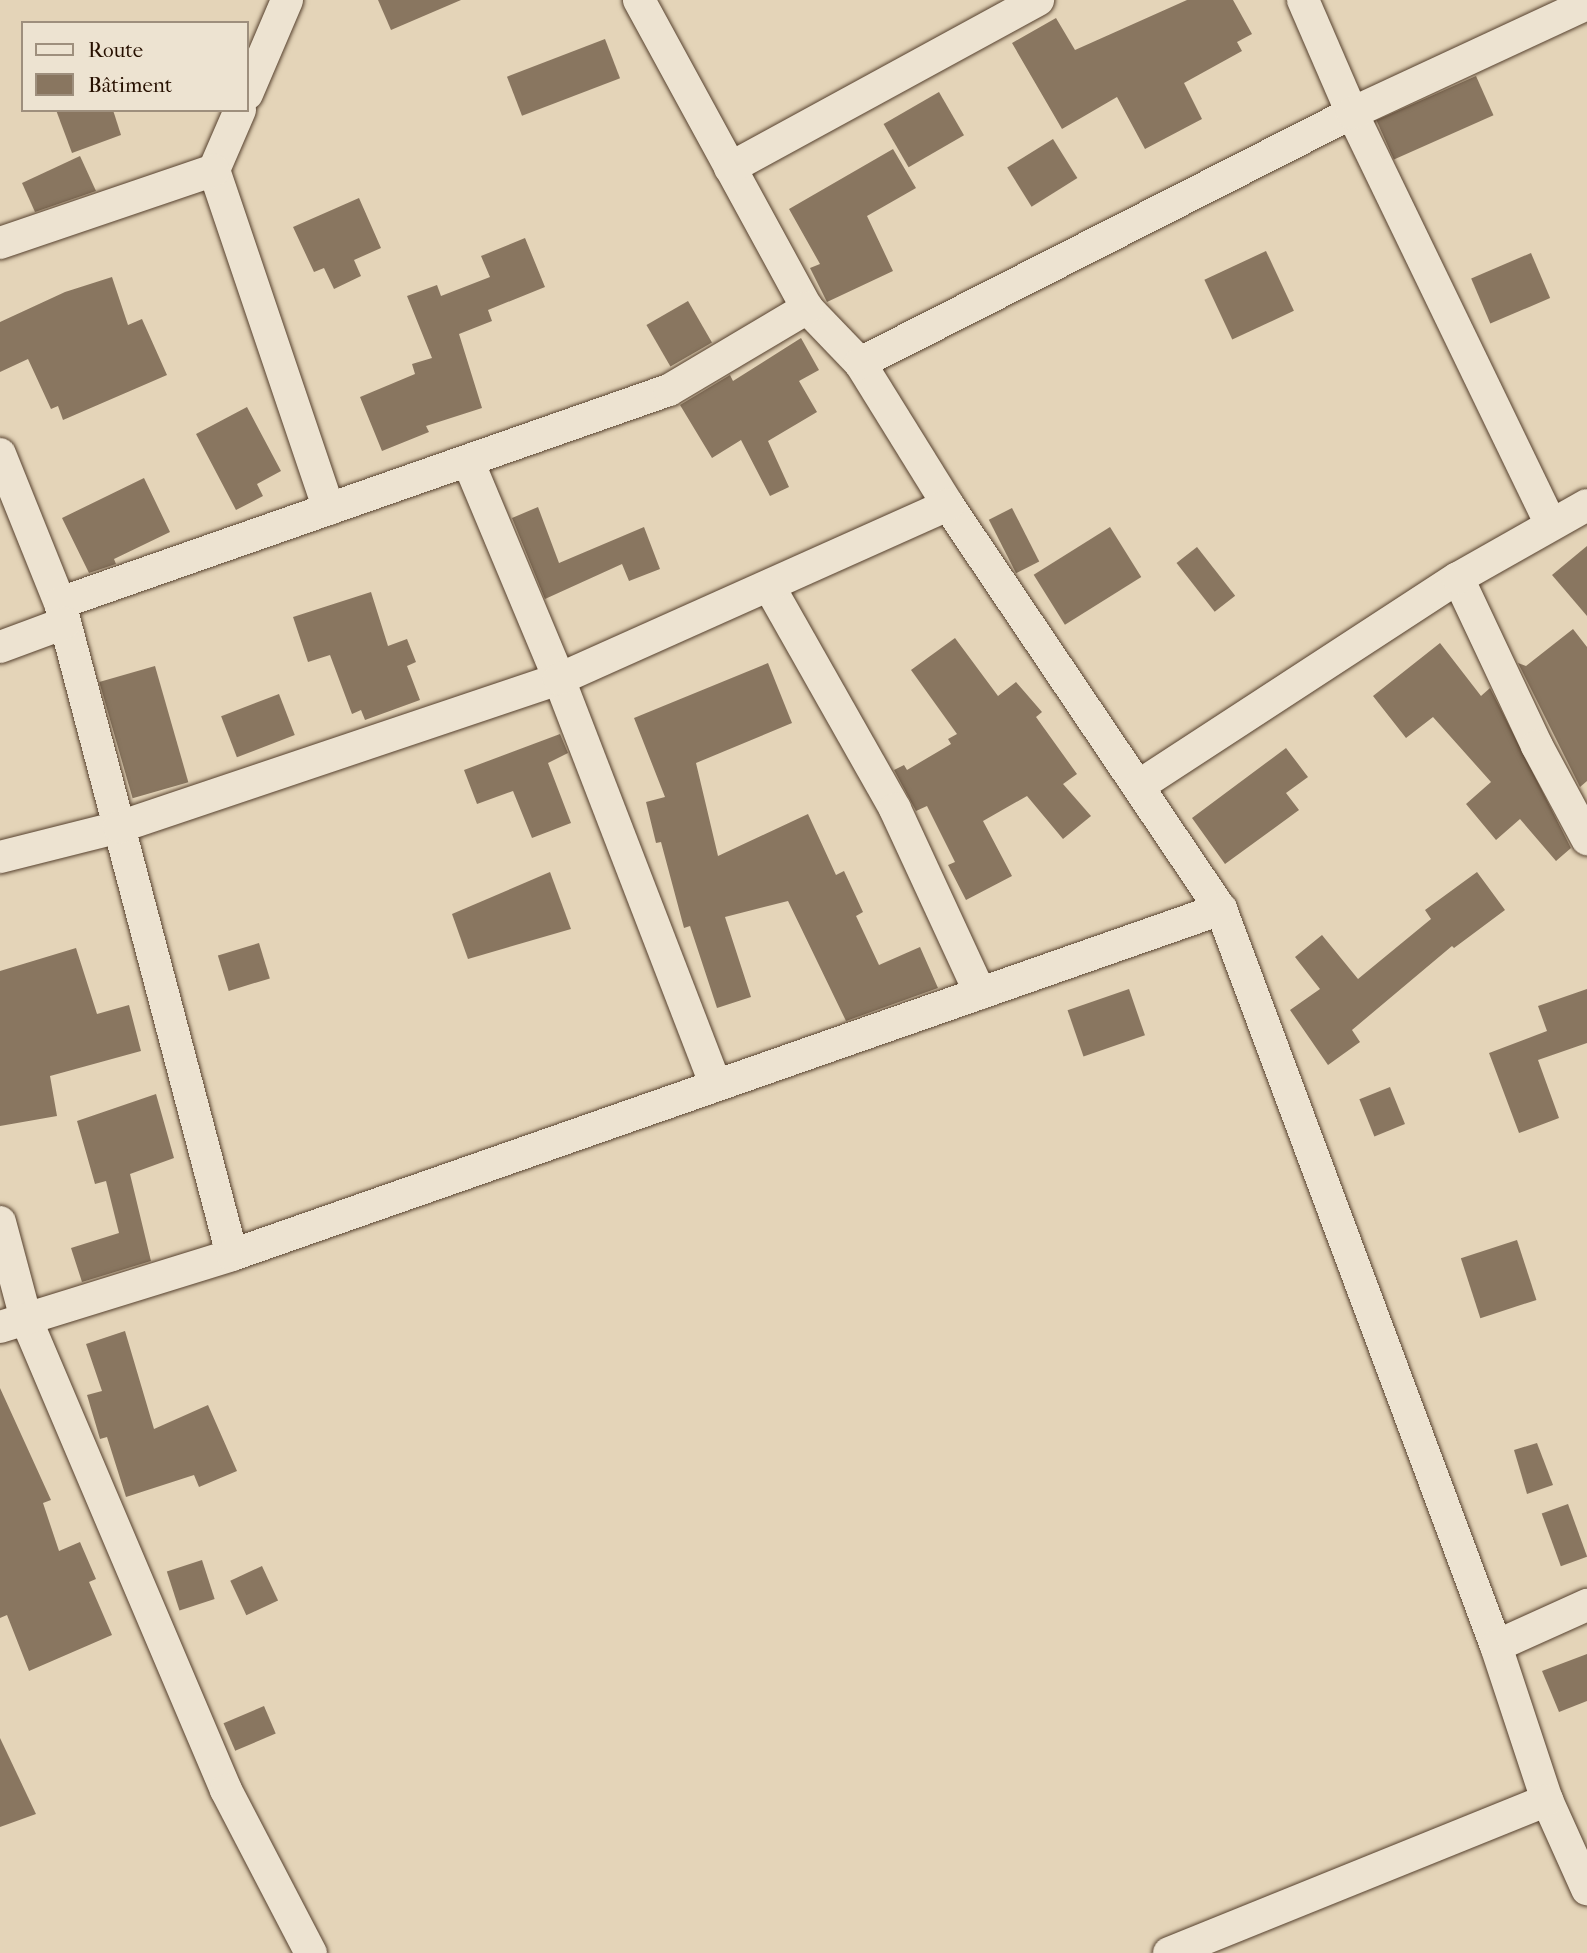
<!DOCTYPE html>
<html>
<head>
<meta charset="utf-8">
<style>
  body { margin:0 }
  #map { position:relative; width:1587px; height:1953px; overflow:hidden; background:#e4d4b8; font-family:"IM FELL French Canon",serif }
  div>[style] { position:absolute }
  .building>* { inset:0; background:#897660; transform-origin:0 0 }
  .roads { filter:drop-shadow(0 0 2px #56412e) drop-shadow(0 0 2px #56412e) }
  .minor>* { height:32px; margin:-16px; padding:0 16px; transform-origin:16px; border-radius:16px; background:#ede3d1 }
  span { translate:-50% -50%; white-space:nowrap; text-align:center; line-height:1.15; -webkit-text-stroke:5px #ede3d1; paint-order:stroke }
  .legend { position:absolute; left:21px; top:21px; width:228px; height:91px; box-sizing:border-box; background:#ede3d1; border:2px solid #9e8f7d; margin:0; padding:9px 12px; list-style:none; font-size:21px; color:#271000 }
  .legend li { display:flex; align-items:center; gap:14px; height:35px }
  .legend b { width:35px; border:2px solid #9e8f7d }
</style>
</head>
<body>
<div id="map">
  <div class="building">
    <i style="clip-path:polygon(378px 0,461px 0,391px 30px)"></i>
    <i style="clip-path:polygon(1187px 0,1233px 0,1252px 34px,1237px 42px,1242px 51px,1184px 83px,1202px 119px,1145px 149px,1117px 97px,1062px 129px,1012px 43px,1056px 18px,1075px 50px)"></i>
    <i style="left:605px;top:39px;width:42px;height:105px;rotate:69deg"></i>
    <i style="left:1476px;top:76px;width:43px;height:109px;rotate:66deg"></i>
    <i style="left:939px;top:92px;width:50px;height:64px;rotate:60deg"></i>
    <i style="clip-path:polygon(56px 110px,113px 110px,121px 135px,72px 153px)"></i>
    <i style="left:1053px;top:139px;width:46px;height:54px;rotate:58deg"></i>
    <i style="clip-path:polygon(893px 149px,916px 188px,867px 216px,893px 271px,827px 302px,810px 268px,820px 264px,789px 209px)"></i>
    <i style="clip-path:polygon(80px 156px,96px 191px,35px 212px,22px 183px)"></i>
    <i style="clip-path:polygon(359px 198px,381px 248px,354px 260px,361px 276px,334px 289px,324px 268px,314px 272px,293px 227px)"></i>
    <i style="clip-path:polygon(525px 238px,545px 287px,488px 310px,492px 321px,459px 334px,482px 408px,426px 426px,429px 432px,382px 451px,360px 397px,415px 374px,412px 364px,432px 358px,407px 296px,437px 285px,441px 296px,490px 277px,481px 256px)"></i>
    <i style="left:1266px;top:251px;width:66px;height:68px;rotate:65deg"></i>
    <i style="left:1531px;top:253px;width:49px;height:65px;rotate:67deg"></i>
    <i style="clip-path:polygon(112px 277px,128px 325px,142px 319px,167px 375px,63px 420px,58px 406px,51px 409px,28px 359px,0 372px,0 322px,65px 292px)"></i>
    <i style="left:688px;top:301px;width:48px;height:48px;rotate:60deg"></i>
    <i style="clip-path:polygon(801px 338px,819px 370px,799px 381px,817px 412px,768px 441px,789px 487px,770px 496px,741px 440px,712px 458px,680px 405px,730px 375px,733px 381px)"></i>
    <i style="clip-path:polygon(247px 407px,281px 471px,257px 484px,263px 496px,236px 510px,196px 434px)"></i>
    <i style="clip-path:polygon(144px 478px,170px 532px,114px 559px,116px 564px,89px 573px,62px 518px)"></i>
    <i style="clip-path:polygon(538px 507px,559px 563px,644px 527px,660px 569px,629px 581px,622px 564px,545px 599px,512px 518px)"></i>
    <i style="left:1012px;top:508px;width:60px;height:26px;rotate:63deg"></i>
    <i style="left:1110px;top:527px;width:59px;height:90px;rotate:58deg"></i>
    <i style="clip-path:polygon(1587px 546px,1587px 616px,1552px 575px)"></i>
    <i style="left:1197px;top:547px;width:62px;height:26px;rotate:52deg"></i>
    <i style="clip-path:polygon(371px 592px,388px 646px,407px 639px,416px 662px,407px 666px,420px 700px,365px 720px,361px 710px,352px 714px,330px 655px,308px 662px,293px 617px)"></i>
    <i style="clip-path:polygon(1573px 629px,1587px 647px,1587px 781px,1580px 787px,1518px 663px,1526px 666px)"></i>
    <i style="clip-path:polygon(955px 638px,998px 696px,1016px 682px,1042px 712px,1036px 717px,1077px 774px,1063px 784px,1091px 816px,1063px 839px,1027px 796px,983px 821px,1012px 876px,966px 900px,948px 865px,955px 862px,927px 806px,916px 811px,894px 770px,904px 765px,907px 770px,951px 744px,948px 739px,957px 734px,911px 670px)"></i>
    <i style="clip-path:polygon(1440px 643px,1481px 696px,1490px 688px,1571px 848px,1556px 861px,1520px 819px,1496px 840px,1466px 804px,1491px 782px,1433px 717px,1406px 738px,1373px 696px)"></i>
    <i style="clip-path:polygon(768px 663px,792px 723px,696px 763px,718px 856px,808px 814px,836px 875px,844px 871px,863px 912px,856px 916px,879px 965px,920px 947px,938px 988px,846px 1021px,788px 901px,725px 917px,751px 997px,717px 1008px,690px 926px,684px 928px,661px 842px,656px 843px,646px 802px,665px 797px,634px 718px)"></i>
    <i style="left:155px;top:666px;width:121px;height:58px;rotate:74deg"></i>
    <i style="left:279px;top:694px;width:44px;height:62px;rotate:69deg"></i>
    <i style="clip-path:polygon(560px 734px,568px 753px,548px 763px,571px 823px,532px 838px,513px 791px,477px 804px,464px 770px)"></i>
    <i style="clip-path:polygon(1286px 748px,1308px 777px,1286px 793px,1299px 810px,1225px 864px,1192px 818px)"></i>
    <i style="clip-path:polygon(550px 872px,571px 929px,468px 959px,452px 914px)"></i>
    <i style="clip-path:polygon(1477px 872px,1505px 910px,1454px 948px,1452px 946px,1352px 1030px,1360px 1042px,1328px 1065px,1290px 1010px,1320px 989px,1295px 957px,1322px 935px,1358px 979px,1431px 919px,1425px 910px)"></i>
    <i style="left:259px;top:943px;width:37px;height:43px;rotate:73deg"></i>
    <i style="clip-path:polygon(76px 948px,97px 1014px,129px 1005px,141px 1051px,50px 1076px,57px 1116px,0 1126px,0 971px)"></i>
    <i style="left:1129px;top:989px;width:49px;height:65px;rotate:71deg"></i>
    <i style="clip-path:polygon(1587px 989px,1587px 1043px,1538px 1060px,1559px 1118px,1519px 1133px,1489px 1053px,1547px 1031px,1538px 1006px)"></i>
    <i style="left:1390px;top:1087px;width:40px;height:33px;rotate:68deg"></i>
    <i style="clip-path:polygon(156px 1094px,174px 1158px,130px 1174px,151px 1261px,82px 1282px,71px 1248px,119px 1233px,106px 1181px,95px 1184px,77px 1121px)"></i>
    <i style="left:1517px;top:1240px;width:63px;height:59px;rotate:72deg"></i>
    <i style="clip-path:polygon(125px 1331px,154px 1429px,208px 1405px,237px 1471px,199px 1487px,194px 1475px,126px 1497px,107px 1437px,100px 1439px,87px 1395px,102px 1391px,86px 1344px)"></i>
    <i style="clip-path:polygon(0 1388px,51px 1500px,43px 1503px,59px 1551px,80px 1542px,96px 1579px,89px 1582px,112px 1635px,29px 1671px,7px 1615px,0 1618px)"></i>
    <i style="clip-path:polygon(1537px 1443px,1553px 1485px,1527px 1494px,1514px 1450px)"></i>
    <i style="left:1568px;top:1504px;width:56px;height:28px;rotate:70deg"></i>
    <i style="left:202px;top:1560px;width:41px;height:37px;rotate:72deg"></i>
    <i style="left:262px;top:1566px;width:38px;height:35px;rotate:65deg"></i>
    <i style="clip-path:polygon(1587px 1654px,1587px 1701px,1559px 1712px,1542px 1671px)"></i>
    <i style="left:264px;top:1706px;width:30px;height:44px;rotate:67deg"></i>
    <i style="clip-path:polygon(0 1738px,36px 1814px,0 1827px)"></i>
  </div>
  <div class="roads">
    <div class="minor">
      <i style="left:639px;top:0;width:351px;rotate:61.4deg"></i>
      <i style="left:807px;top:308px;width:76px;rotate:46.1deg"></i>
      <i style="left:860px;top:363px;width:167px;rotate:58.2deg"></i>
      <i style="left:948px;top:505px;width:488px;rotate:56deg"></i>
      <i style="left:1221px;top:909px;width:787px;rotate:69.54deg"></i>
      <i style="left:1496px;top:1646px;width:162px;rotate:71.7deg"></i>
      <i style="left:1547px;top:1800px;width:98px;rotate:65.8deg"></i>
      <i style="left:1303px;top:0;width:123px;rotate:66.6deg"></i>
      <i style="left:1352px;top:113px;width:455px;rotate:64.2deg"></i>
      <i style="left:247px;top:94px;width:102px;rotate:-66.9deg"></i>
      <i style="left:240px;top:110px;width:65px;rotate:113.4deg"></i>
      <i style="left:214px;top:170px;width:358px;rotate:71.3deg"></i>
      <i style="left:730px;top:168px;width:351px;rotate:-28.6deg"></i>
      <i style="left:0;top:243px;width:226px;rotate:-18.8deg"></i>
      <i style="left:860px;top:363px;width:552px;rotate:-26.94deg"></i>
      <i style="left:1352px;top:113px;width:259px;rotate:-24.9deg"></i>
      <i style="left:0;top:454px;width:161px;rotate:68.1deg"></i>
      <i style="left:60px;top:603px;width:674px;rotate:75.22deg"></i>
      <i style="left:468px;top:461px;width:236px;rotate:67.3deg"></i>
      <i style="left:559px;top:679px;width:435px;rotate:68.9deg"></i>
      <i style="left:1458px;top:578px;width:186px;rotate:64.8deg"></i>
      <i style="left:1537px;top:746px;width:106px;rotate:61.7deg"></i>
      <i style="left:769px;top:586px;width:256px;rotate:60.5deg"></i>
      <i style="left:895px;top:809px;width:203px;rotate:65.2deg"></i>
      <i style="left:60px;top:603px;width:645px;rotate:-19.28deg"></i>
      <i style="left:669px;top:390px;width:161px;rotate:-30.7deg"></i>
      <i style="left:0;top:647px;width:69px;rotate:-20.3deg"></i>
      <i style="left:1140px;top:785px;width:379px;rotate:-33.1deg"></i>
      <i style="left:1458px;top:578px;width:148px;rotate:-29.5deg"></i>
      <i style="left:0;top:857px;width:123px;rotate:-14.1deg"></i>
      <i style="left:119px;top:827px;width:464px;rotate:-18.6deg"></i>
      <i style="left:559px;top:679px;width:426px;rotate:-24.1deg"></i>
      <i style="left:0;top:1222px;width:100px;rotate:75deg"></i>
      <i style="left:26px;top:1319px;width:512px;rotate:66.99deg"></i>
      <i style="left:226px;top:1790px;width:184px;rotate:62.5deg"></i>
      <i style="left:0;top:1327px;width:243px;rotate:-17.2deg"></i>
      <i style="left:232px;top:1255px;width:1048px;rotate:-19.28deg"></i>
      <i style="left:1496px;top:1646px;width:100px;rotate:-24.3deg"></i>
      <i style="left:1169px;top:1953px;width:408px;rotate:-22deg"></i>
    </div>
  </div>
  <ul class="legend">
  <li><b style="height:9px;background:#ede3d1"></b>Route</li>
  <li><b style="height:19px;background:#897660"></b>Bâtiment</li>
  </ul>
</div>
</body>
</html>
